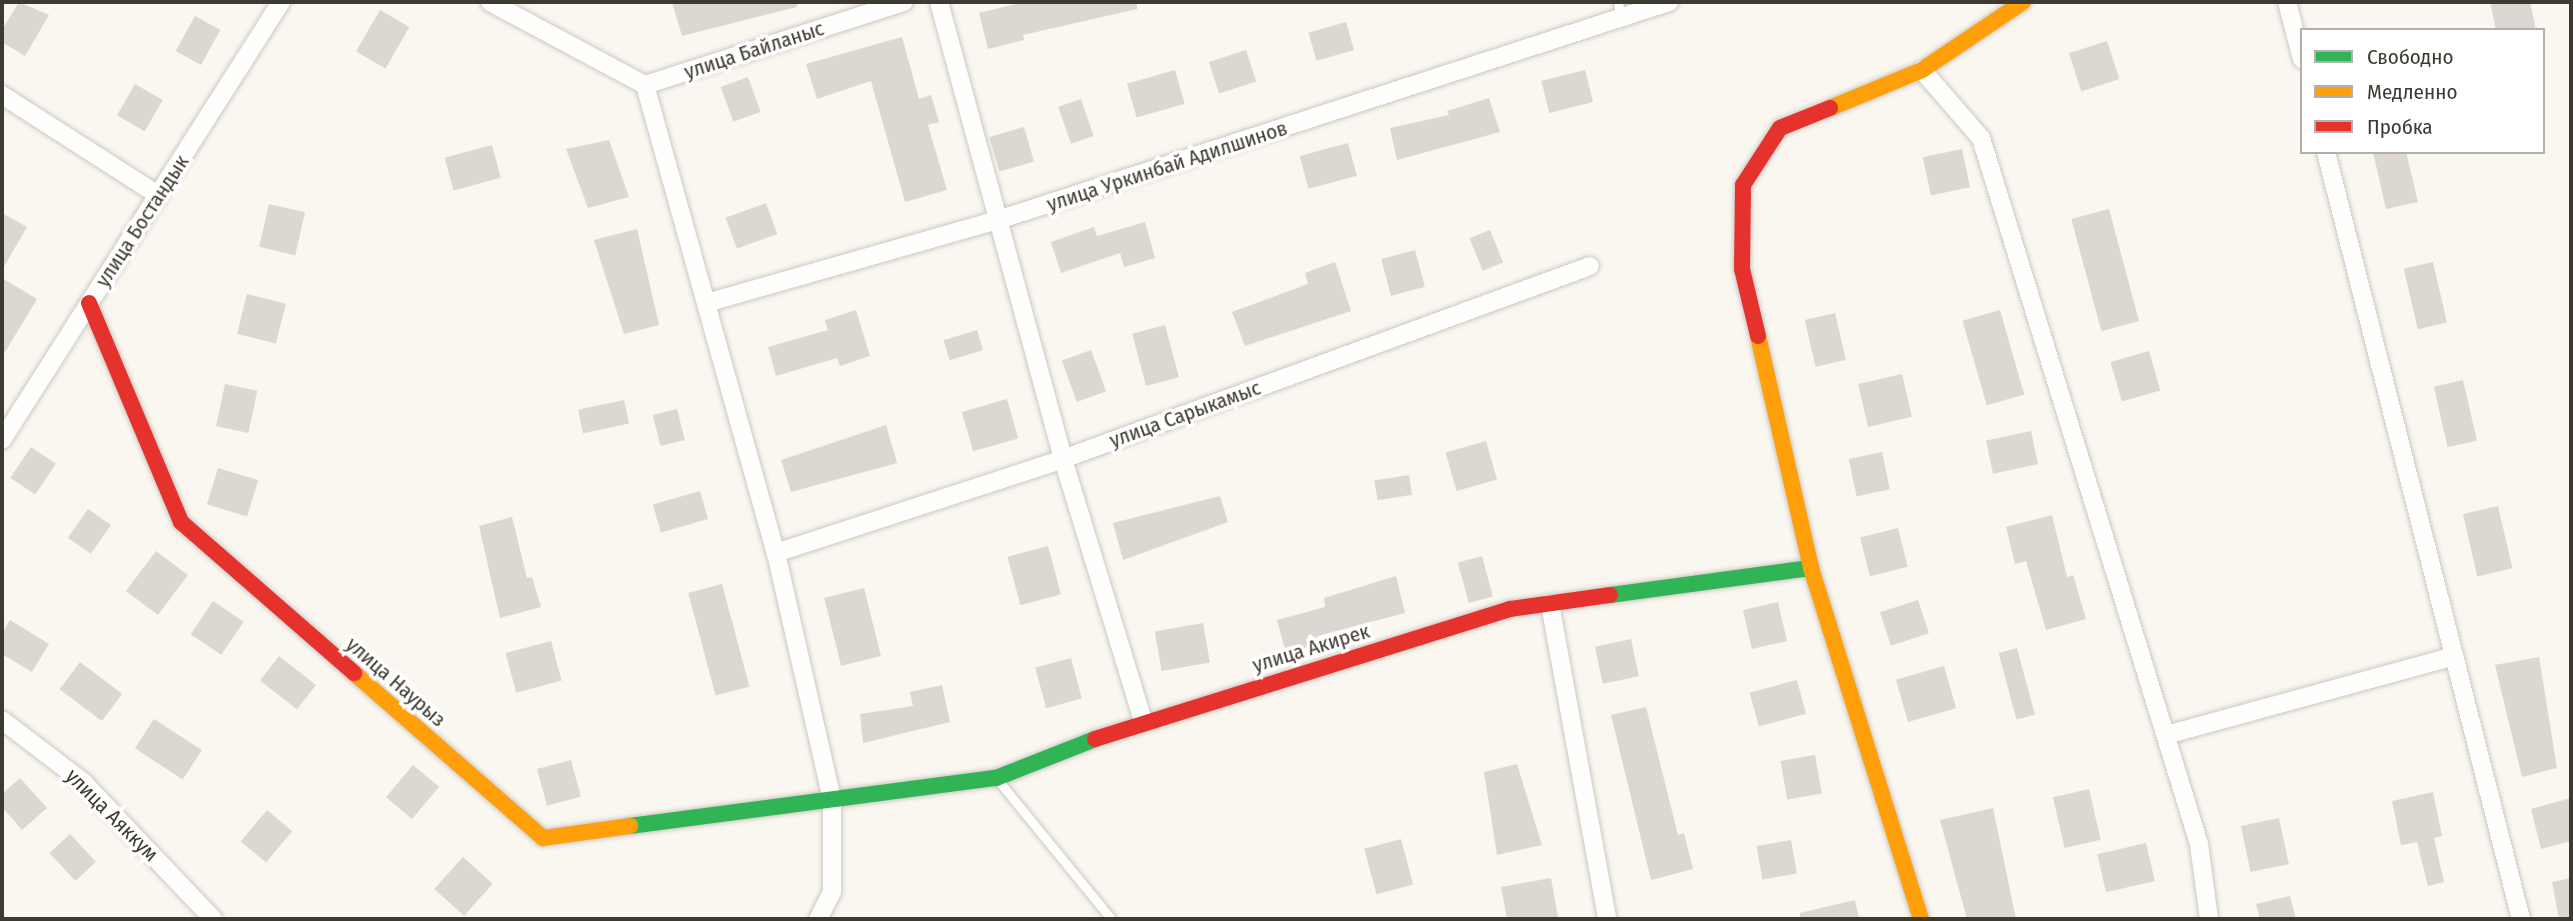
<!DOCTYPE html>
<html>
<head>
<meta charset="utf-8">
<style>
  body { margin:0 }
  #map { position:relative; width:2573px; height:921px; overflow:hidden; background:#faf6f0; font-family:"Fira Sans Condensed",sans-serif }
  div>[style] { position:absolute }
  .building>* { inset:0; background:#dcd7d1; transform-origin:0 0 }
  .roads { filter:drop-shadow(0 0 2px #ccc8c2) drop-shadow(0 0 2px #ccc8c2) }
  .lane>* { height:9px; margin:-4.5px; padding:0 4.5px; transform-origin:4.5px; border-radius:4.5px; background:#fefefd }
  .street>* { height:18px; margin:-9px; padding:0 9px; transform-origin:9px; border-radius:9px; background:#fefefd }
  .fast>* { height:16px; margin:-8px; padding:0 8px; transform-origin:8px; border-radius:8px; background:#30b455 }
  .slow>* { height:16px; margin:-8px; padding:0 8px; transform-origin:8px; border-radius:8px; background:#ff9f0a }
  .jam>* { height:16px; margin:-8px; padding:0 8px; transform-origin:8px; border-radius:8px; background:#e5322d }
  span { translate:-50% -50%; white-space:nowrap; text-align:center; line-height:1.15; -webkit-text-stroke:7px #fff; paint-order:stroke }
  .street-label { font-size:21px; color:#3e3931 }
  .frame { position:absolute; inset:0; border:4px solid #3e3931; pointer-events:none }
  .legend { position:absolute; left:2300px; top:28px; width:245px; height:126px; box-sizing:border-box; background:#fff; border:2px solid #b2b0ad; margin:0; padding:9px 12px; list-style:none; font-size:21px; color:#3e3931 }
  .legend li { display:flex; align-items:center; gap:14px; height:35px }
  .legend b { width:35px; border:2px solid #b2b0ad }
</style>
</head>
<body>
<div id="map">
  <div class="building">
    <i style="clip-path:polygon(19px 2px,49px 15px,25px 56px,2px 42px,2px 30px)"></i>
    <i style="clip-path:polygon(672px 2px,797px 2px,797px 7px,682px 36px)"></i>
    <i style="clip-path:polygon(1024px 2px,1137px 2px,1137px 9px,1023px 35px,1024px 40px,988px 49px,979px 13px)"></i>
    <i style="clip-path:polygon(2490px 2px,2530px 2px,2536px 30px,2496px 30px)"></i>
    <i style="left:380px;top:10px;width:34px;height:48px;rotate:30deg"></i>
    <i style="left:195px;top:16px;width:29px;height:40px;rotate:29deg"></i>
    <i style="left:1346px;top:22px;width:29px;height:39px;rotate:74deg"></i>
    <i style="clip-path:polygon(902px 37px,919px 99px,931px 95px,939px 122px,928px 125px,947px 190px,905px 202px,871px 81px,817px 99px,806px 64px)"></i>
    <i style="left:2107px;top:41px;width:40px;height:40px;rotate:72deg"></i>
    <i style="left:1246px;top:50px;width:33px;height:39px;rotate:72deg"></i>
    <i style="left:1175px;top:70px;width:35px;height:50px;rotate:74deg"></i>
    <i style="left:1585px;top:70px;width:33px;height:45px;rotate:76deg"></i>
    <i style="left:748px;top:77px;width:37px;height:29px;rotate:70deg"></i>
    <i style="left:135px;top:84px;width:32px;height:36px;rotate:30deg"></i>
    <i style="clip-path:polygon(1489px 98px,1500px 132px,1397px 160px,1390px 128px,1449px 115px,1447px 111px)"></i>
    <i style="left:1081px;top:99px;width:39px;height:24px;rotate:71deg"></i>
    <i style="left:1024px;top:127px;width:36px;height:36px;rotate:74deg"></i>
    <i style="clip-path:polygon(609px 140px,629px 197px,588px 208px,566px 149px)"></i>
    <i style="left:1348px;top:143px;width:34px;height:50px;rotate:75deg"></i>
    <i style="left:492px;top:145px;width:34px;height:49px;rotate:75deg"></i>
    <i style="left:1962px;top:149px;width:39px;height:40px;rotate:78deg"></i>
    <i style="clip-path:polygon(2373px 152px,2406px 152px,2418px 202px,2386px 209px)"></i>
    <i style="left:766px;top:203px;width:33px;height:43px;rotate:70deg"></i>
    <i style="left:269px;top:204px;width:37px;height:44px;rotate:13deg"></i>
    <i style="left:2109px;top:209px;width:116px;height:39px;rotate:75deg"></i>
    <i style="clip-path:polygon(2px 213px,27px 227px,2px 270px)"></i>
    <i style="clip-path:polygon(1145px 222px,1155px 258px,1124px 267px,1120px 253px,1061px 273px,1051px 242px,1094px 227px,1097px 236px)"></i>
    <i style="clip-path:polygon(637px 229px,659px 325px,624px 334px,594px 240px)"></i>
    <i style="left:1490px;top:230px;width:35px;height:22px;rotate:68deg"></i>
    <i style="left:1415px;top:250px;width:38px;height:35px;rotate:75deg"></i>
    <i style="clip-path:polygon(1335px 262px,1351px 311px,1245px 346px,1232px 312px,1308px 284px,1305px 273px)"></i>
    <i style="left:2433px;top:262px;width:62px;height:30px;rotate:77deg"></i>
    <i style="clip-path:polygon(2px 278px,37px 299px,2px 357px)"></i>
    <i style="left:247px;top:294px;width:40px;height:41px;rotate:14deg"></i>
    <i style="clip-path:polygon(856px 310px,870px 356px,840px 366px,837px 358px,776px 376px,768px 347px,828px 330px,825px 320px)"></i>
    <i style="left:2000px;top:310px;width:88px;height:39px;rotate:74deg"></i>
    <i style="left:1835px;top:313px;width:48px;height:31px;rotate:77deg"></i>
    <i style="left:1165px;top:325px;width:54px;height:34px;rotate:75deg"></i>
    <i style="left:977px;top:330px;width:21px;height:35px;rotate:73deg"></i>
    <i style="left:1091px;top:350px;width:44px;height:31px;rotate:70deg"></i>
    <i style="left:2149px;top:351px;width:41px;height:40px;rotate:74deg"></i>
    <i style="left:1902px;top:374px;width:44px;height:45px;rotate:77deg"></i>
    <i style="left:2463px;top:380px;width:62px;height:30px;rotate:77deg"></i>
    <i style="left:225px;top:384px;width:33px;height:43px;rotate:12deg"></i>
    <i style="left:1007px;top:399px;width:41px;height:47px;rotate:74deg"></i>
    <i style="left:624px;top:400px;width:24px;height:47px;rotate:78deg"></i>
    <i style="left:677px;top:409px;width:32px;height:25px;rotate:76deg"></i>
    <i style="clip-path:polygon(886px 425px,897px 463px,791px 492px,781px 460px)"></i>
    <i style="left:2031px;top:431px;width:34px;height:46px;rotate:78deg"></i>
    <i style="left:1486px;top:441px;width:40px;height:42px;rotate:74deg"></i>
    <i style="left:31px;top:447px;width:30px;height:37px;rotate:34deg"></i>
    <i style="left:1882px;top:452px;width:38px;height:34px;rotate:78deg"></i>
    <i style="left:218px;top:468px;width:42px;height:38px;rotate:17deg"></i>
    <i style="left:1409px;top:475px;width:20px;height:35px;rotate:81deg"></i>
    <i style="left:700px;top:491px;width:29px;height:49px;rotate:74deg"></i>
    <i style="clip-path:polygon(1220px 496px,1228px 522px,1123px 560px,1113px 523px)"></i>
    <i style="left:2498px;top:506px;width:64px;height:36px;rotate:77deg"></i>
    <i style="left:88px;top:509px;width:28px;height:35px;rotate:35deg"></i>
    <i style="clip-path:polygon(2052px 515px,2067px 577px,2073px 575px,2086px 619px,2046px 630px,2026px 561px,2015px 564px,2006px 527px)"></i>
    <i style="clip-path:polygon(512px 517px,527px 578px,532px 577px,541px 607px,500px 618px,479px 526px)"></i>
    <i style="left:1898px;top:528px;width:40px;height:39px;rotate:76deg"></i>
    <i style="left:1048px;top:546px;width:50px;height:42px;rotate:75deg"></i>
    <i style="left:156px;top:551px;width:40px;height:50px;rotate:37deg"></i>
    <i style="left:1482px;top:556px;width:42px;height:25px;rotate:75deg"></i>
    <i style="clip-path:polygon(1396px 576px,1405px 613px,1317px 636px,1319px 644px,1286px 653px,1277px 620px,1325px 607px,1324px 598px)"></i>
    <i style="left:722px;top:584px;width:106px;height:35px;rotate:75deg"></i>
    <i style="left:864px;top:588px;width:70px;height:41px;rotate:76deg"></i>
    <i style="left:1918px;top:600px;width:35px;height:40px;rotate:72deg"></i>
    <i style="left:213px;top:601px;width:37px;height:40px;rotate:34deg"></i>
    <i style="left:1778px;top:602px;width:40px;height:36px;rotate:77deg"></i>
    <i style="clip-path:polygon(10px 620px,49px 644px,32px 672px,2px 654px,2px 633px)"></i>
    <i style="left:1203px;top:623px;width:40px;height:49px;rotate:80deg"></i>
    <i style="left:1631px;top:639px;width:38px;height:37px;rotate:78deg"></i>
    <i style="left:551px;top:641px;width:41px;height:47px;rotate:75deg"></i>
    <i style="left:2017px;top:648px;width:69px;height:19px;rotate:75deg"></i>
    <i style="left:279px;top:656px;width:47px;height:31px;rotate:38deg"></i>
    <i style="clip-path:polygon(2539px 657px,2557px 768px,2522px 777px,2495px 665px)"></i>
    <i style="left:1071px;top:658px;width:42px;height:37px;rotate:75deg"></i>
    <i style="left:80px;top:662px;width:53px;height:34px;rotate:37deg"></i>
    <i style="left:1944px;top:666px;width:44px;height:50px;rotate:74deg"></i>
    <i style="left:1797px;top:680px;width:35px;height:49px;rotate:75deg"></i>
    <i style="clip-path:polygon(942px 685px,950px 722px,863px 743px,860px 714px,913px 706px,910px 692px)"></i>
    <i style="clip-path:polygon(1646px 707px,1678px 835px,1684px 833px,1693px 869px,1651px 880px,1611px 715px)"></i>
    <i style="left:154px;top:719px;width:57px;height:35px;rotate:33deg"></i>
    <i style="left:1815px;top:755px;width:39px;height:35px;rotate:80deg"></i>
    <i style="left:571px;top:760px;width:38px;height:35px;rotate:75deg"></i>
    <i style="clip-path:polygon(1517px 764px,1542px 845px,1497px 855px,1484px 772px)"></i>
    <i style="left:413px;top:765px;width:34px;height:42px;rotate:40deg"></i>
    <i style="clip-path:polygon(20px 778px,47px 808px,22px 830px,2px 807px,2px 794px)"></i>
    <i style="left:2089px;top:789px;width:52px;height:37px;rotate:77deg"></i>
    <i style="clip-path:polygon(2433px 792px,2442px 836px,2434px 838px,2444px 882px,2428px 886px,2417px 842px,2401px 845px,2392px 801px)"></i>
    <i style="clip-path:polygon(2571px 798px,2571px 841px,2541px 849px,2531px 809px)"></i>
    <i style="clip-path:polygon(1993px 808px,2016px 919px,1967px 919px,1940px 820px)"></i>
    <i style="left:267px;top:810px;width:33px;height:41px;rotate:40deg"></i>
    <i style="left:2279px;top:818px;width:47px;height:39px;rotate:78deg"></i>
    <i style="left:70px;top:834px;width:38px;height:28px;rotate:47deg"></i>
    <i style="left:1401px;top:839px;width:47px;height:38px;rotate:75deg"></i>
    <i style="left:1791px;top:840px;width:34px;height:35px;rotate:80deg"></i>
    <i style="left:2146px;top:843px;width:39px;height:50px;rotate:77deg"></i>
    <i style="left:463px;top:857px;width:40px;height:43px;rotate:42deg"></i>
    <i style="clip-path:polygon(1551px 878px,1558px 917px,1507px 919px,1501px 887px)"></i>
    <i style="clip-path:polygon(2571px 878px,2571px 919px,2559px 919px,2552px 882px)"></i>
    <i style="clip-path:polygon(2290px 896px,2296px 919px,2260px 919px,2256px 904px)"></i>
    <i style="clip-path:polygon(1855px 900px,1859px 919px,1800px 919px,1800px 913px)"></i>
  </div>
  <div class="roads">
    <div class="lane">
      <i style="left:1618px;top:2px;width:19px;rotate:81deg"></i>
      <i style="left:997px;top:779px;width:181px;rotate:50.8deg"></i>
    </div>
    <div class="street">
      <i style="left:490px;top:2px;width:176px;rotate:28.2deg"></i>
      <i style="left:939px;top:2px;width:474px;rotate:74.8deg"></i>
      <i style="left:1063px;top:459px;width:274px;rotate:73deg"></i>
      <i style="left:2287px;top:2px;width:59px;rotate:75.3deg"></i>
      <i style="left:1922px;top:70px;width:90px;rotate:49.1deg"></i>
      <i style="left:1981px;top:138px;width:739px;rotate:72.84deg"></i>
      <i style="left:2199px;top:844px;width:76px;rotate:82.4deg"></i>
      <i style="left:645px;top:85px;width:486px;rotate:74.4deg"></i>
      <i style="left:776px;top:553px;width:253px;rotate:77.2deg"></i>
      <i style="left:832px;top:800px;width:92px;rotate:90deg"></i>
      <i style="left:832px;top:892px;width:30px;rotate:117deg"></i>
      <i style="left:645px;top:85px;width:272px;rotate:-17.8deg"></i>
      <i style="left:2px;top:95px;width:185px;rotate:32.7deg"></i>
      <i style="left:2326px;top:152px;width:791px;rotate:75.74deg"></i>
      <i style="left:710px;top:302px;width:299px;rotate:-15.9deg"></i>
      <i style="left:998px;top:220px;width:706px;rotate:-18deg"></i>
      <i style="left:2px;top:440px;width:519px;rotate:-57.5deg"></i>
      <i style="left:776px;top:553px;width:302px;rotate:-18.1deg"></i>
      <i style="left:1063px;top:459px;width:561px;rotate:-20.11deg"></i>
      <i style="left:1550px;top:604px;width:320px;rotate:79.7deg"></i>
      <i style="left:2px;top:720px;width:102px;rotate:37.4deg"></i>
      <i style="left:83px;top:782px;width:189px;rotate:46.5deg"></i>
      <i style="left:2166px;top:735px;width:299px;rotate:-15.3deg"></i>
    </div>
    <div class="fast">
      <i style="left:1610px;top:595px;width:203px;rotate:-7.7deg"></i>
      <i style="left:630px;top:826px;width:369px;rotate:-7.5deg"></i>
      <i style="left:996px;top:778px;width:106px;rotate:-21.5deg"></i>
    </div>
    <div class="slow">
      <i style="left:1830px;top:108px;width:100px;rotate:-22.4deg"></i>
      <i style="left:1922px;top:70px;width:122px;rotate:-34deg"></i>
      <i style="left:1758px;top:336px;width:238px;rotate:77.1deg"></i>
      <i style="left:1811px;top:568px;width:368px;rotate:72.6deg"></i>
      <i style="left:354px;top:673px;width:251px;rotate:41.1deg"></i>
      <i style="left:543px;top:838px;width:88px;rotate:-7.9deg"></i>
    </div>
    <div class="jam">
      <i style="left:89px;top:303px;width:238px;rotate:67.2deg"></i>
      <i style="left:181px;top:522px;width:230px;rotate:41.1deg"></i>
      <i style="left:1758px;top:336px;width:69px;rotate:-103.4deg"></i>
      <i style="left:1742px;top:269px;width:84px;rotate:-89.3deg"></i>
      <i style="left:1743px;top:185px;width:68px;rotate:-57deg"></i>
      <i style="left:1780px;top:128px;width:54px;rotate:-21.8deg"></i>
      <i style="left:1095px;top:739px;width:435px;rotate:-17.4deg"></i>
      <i style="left:1510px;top:609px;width:101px;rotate:-8deg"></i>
    </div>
  </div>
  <div class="street-label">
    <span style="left:754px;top:50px;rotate:-18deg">улица Байланыс</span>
    <span style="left:1167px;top:166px;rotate:-18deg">улица Уркинбай Адилшинов</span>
    <span style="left:142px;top:221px;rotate:-57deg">улица Бостандык</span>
    <span style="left:1185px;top:414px;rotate:-20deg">улица Сарыкамыс</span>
    <span style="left:1311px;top:648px;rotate:-17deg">улица Акирек</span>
    <span style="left:396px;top:682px;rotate:41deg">улица Наурыз</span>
    <span style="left:112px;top:815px;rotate:45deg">улица Аяккум</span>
  </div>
  <div class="frame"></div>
  <ul class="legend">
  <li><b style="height:9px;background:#30b455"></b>Свободно</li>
  <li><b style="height:9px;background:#ff9f0a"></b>Медленно</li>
  <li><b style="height:9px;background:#e5322d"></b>Пробка</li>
  </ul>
</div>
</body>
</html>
